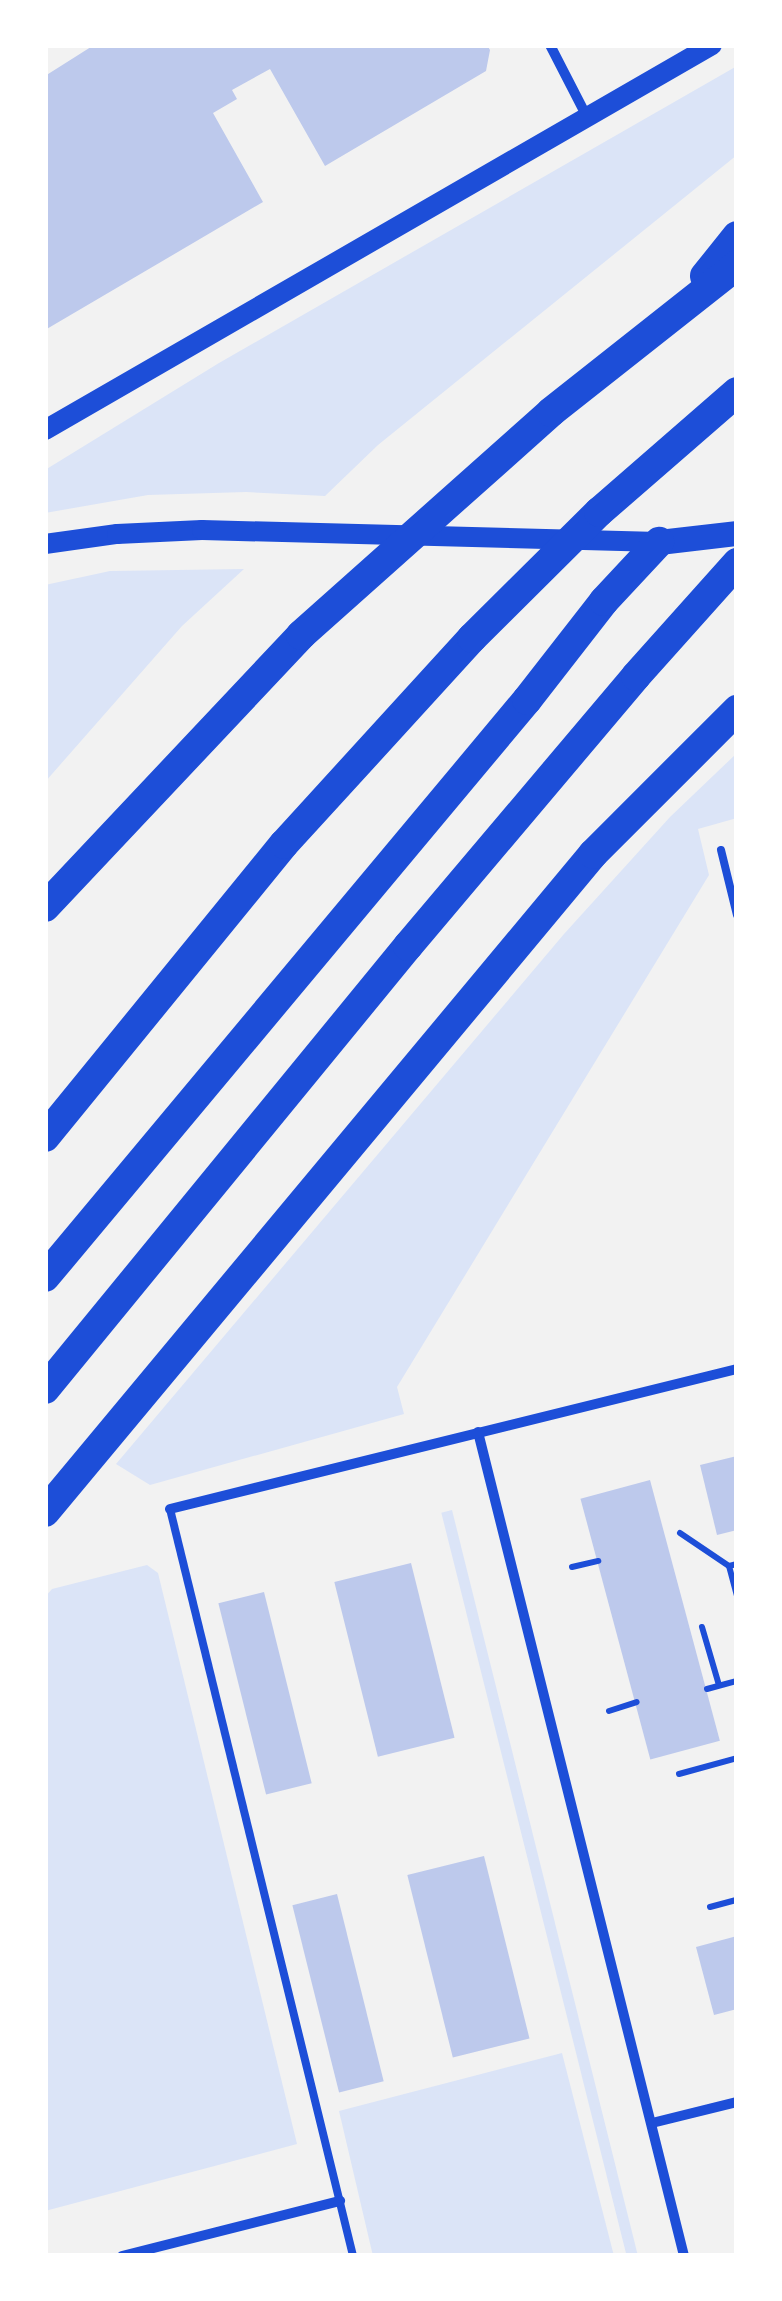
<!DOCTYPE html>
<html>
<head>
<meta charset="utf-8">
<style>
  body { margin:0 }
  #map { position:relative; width:782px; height:2301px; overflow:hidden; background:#f2f2f2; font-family:Signika,sans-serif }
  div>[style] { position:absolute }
  .green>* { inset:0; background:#dbe4f7; transform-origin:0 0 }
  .building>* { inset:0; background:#bdc9ec; transform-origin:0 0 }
  .path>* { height:6px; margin:-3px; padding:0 3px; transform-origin:3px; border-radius:3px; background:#1d4ed8 }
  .service>* { height:8px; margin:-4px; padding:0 4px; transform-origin:4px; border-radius:4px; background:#1d4ed8 }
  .minor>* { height:10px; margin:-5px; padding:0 5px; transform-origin:5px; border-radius:5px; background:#1d4ed8 }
  .secondary>* { height:20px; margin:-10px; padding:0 10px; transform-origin:10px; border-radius:10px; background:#1d4ed8 }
  .primary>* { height:25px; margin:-12.5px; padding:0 12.5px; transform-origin:12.5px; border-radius:12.5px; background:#1d4ed8 }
  .motorway>* { height:30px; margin:-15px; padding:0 15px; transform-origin:15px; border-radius:15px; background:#1d4ed8 }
  span { translate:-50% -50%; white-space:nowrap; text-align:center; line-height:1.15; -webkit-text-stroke:8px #fff; paint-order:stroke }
  .frame { position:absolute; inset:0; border:48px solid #fff; pointer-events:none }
</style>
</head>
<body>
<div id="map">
  <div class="green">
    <i style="clip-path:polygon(737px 66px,737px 155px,378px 445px,325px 496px,246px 492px,148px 495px,45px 513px,45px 470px,219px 363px)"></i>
    <i style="clip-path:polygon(244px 569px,182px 626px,45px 782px,45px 585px,110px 571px)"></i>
    <i style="clip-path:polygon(737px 753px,737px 818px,698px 829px,709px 875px,397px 1387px,404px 1414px,150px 1485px,116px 1464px,564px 934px,670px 817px)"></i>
    <i style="left:452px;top:1510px;width:769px;height:11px;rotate:76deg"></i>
    <i style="clip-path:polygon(147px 1565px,158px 1573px,297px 2144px,45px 2211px,45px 1597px,52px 1589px)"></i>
    <i style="clip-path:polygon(562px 2053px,614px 2256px,373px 2256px,339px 2111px)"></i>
  </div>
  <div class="building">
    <i style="clip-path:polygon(94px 45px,487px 45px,490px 50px,486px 71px,325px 166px,270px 69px,232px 90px,237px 99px,213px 113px,263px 202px,45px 330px,45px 76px)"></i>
    <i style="clip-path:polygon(737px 1456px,737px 1530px,717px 1535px,700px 1465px)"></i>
    <i style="left:650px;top:1480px;width:270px;height:72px;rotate:75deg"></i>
    <i style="left:411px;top:1563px;width:180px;height:79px;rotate:76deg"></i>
    <i style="left:264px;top:1592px;width:197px;height:47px;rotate:76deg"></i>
    <i style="left:484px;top:1856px;width:188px;height:79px;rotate:76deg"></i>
    <i style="left:337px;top:1894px;width:193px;height:46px;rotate:76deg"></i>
    <i style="clip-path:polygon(737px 1936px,737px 2009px,714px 2015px,696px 1947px)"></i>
  </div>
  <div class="path">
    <i style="left:680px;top:1533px;width:59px;rotate:34deg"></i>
    <i style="left:737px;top:1564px;width:8px;rotate:166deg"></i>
    <i style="left:729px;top:1566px;width:31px;rotate:75deg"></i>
    <i style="left:572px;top:1567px;width:27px;rotate:-13deg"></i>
    <i style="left:702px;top:1627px;width:60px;rotate:73.7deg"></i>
    <i style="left:707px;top:1689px;width:31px;rotate:-15deg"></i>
    <i style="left:609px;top:1711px;width:29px;rotate:-18deg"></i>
    <i style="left:679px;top:1774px;width:60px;rotate:-15.4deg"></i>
    <i style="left:710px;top:1907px;width:28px;rotate:-15deg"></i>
  </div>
  <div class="service">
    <i style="left:721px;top:850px;width:67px;rotate:76.2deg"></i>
    <i style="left:170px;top:1509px;width:769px;rotate:76.23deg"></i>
  </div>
  <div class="minor">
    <i style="left:550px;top:45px;width:83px;rotate:62.8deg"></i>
    <i style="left:478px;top:1432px;width:849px;rotate:75.96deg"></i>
    <i style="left:170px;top:1509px;width:584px;rotate:-13.87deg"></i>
    <i style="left:652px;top:2123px;width:88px;rotate:-13.9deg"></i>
    <i style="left:122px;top:2256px;width:225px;rotate:-14.2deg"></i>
  </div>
  <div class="secondary">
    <i style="left:45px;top:430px;width:770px;rotate:-29.99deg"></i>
    <i style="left:45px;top:544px;width:73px;rotate:-7.9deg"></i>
    <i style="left:117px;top:534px;width:85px;rotate:-2.7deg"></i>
    <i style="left:202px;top:530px;width:457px;rotate:1.5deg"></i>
  </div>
  <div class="primary">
    <i style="left:659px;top:542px;width:79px;rotate:-6.6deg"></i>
  </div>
  <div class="motorway">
    <i style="left:705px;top:276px;width:51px;rotate:-51.3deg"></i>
    <i style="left:45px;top:907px;width:374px;rotate:-46.7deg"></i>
    <i style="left:301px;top:635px;width:335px;rotate:-41.7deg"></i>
    <i style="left:551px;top:412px;width:237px;rotate:-38.3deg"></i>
    <i style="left:45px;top:1137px;width:378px;rotate:-50.8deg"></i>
    <i style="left:284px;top:844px;width:279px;rotate:-47.6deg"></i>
    <i style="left:472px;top:638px;width:179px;rotate:-44.8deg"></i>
    <i style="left:599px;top:512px;width:183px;rotate:-41deg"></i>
    <i style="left:45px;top:1277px;width:752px;rotate:-50.13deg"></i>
    <i style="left:527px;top:700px;width:125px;rotate:-52.1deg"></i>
    <i style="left:604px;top:601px;width:81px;rotate:-47deg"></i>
    <i style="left:45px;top:1389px;width:573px;rotate:-50.67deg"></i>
    <i style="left:408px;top:946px;width:353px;rotate:-49.8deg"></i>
    <i style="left:636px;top:676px;width:152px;rotate:-48.2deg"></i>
    <i style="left:45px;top:1512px;width:856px;rotate:-50.21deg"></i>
    <i style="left:593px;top:854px;width:204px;rotate:-45deg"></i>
  </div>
  <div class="frame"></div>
</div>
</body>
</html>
